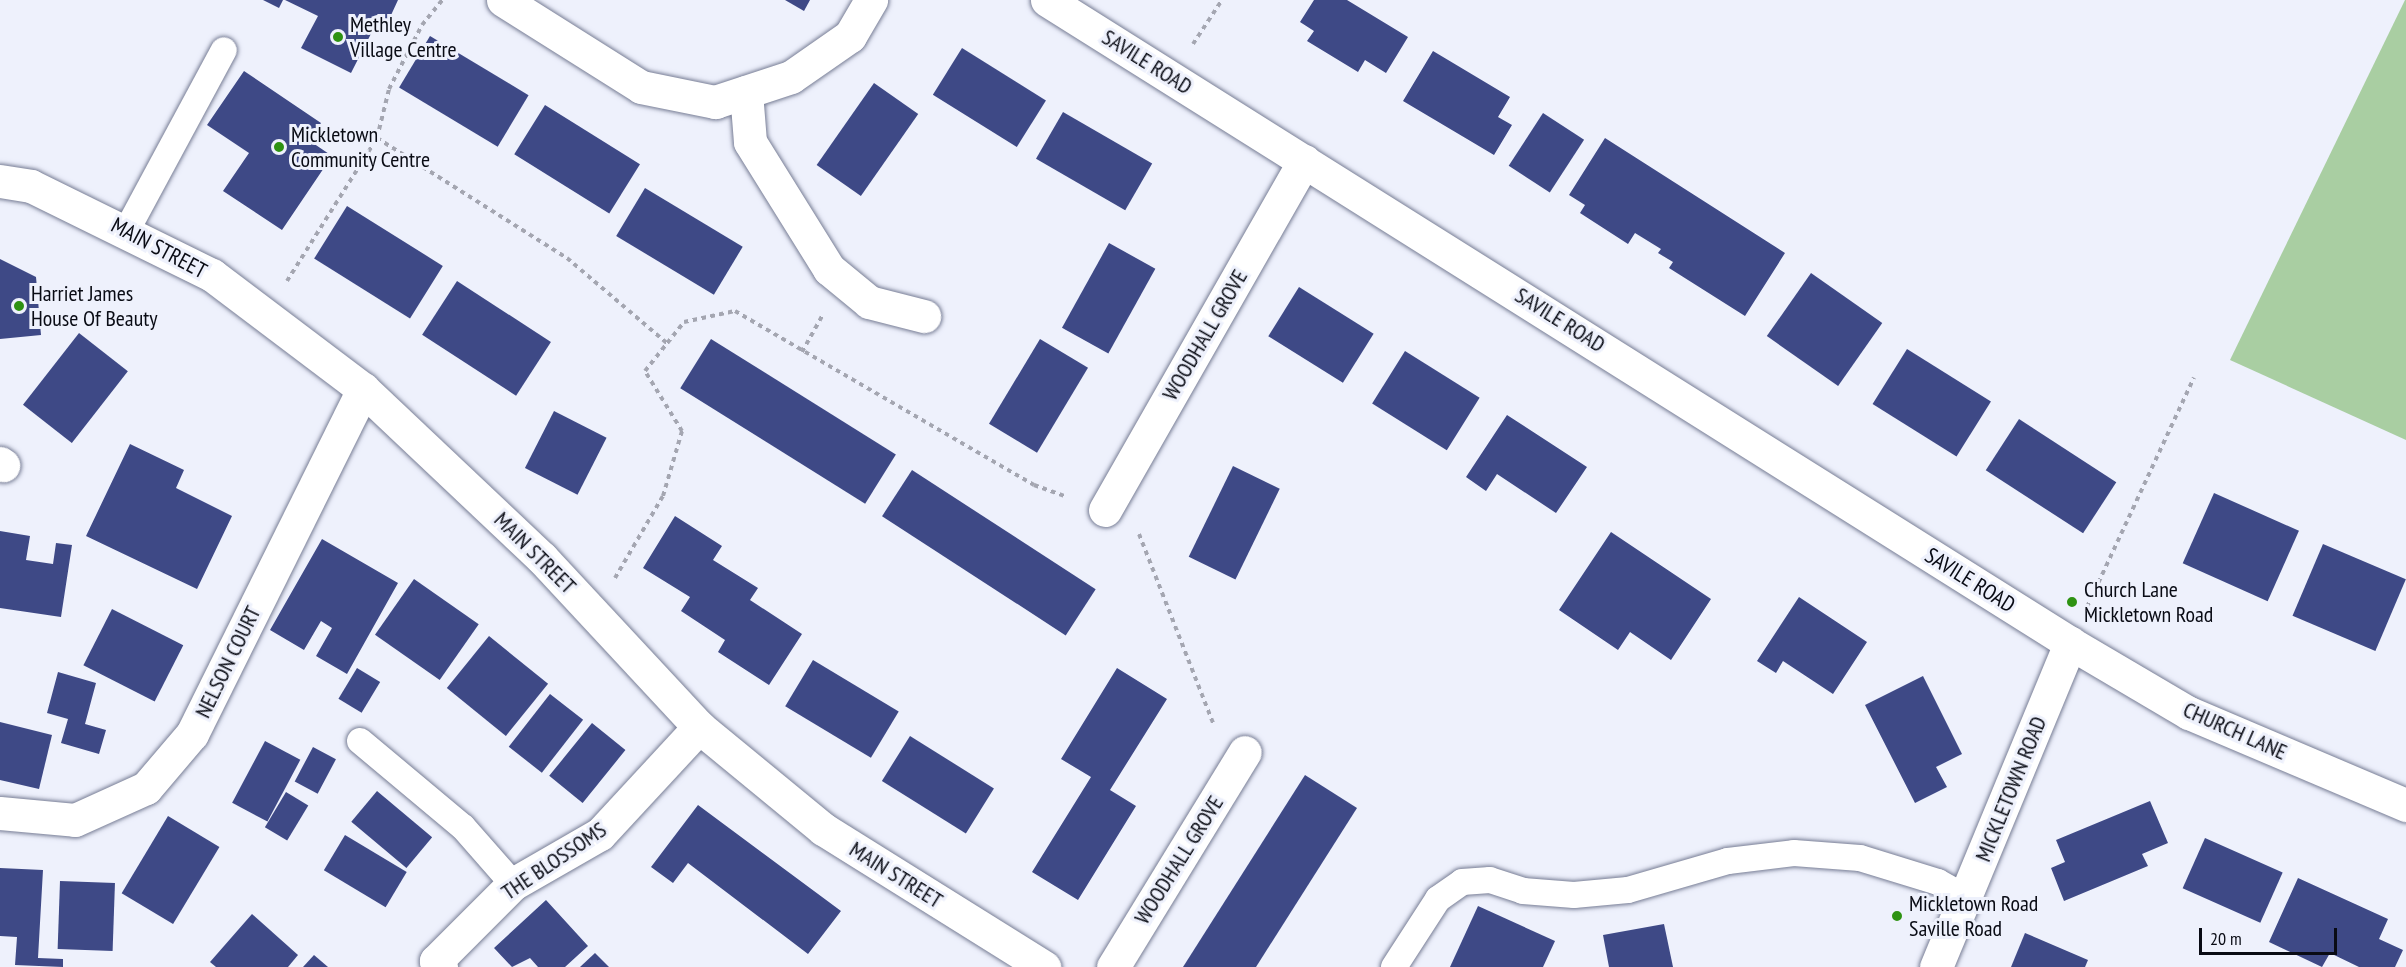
<!DOCTYPE html>
<html>
<head>
<meta charset="utf-8">
<style>
  body { margin:0 }
  #map { position:relative; width:2406px; height:967px; overflow:hidden; background:#eef1fc; font-family:"PT Sans Narrow",sans-serif }
  div>[style] { position:absolute }
  .green>* { inset:0; background:#a9cea2 }
  .building>* { inset:0; background:#3e4986; transform-origin:0 0 }
  .path>* { height:4px; margin-top:-2px; transform-origin:0; background:repeating-linear-gradient(90deg,#a4a6b1 0 4.5px,transparent 0 9px) }
  .roads { filter:drop-shadow(0 0 2px #777d95) drop-shadow(0 0 2px #777d95) }
  .lane>* { height:26px; margin:-13px; padding:0 13px; transform-origin:13px; border-radius:13px; background:#fff }
  .street>* { height:33px; margin:-16.5px; padding:0 16.5px; transform-origin:16.5px; border-radius:16.5px; background:#fff }
  .secondary>* { height:33px; margin:-16.5px; padding:0 16.5px; transform-origin:16.5px; border-radius:16.5px; background:#fff }
  .dots>* { width:16px; height:16px; translate:-50% -50%; box-sizing:border-box; border:3px solid #eef1fc; border-radius:50% }
  span { translate:-50% -50%; white-space:nowrap; text-align:center; line-height:1.15; -webkit-text-stroke:6px #eef1fc; paint-order:stroke }
  .poi-label { font-size:22px; color:#090b14 }
  .left { translate:0 -50%; text-align:left }
  .street-label { font-size:22px; color:#090b14 }
  .scale { position:absolute; left:2199px; top:928px; width:138px; height:27px; box-sizing:border-box; border:3px solid #090b14; border-top:0; padding-left:8px; font-size:18px; line-height:21px; white-space:nowrap; color:#090b14; -webkit-text-stroke:4px #eef1fc; paint-order:stroke }
</style>
</head>
<body>
<div id="map">
  <div class="green">
    <i style="clip-path:polygon(2405px 0,2406px 0,2406px 440px,2230px 360px)"></i>
  </div>
  <div class="building">
    <i style="clip-path:polygon(263px 0,283px 0,279px 8px)"></i>
    <i style="clip-path:polygon(285px 0,398px 0,386px 26px,377px 22px,351px 73px,301px 48px,318px 16px)"></i>
    <i style="clip-path:polygon(785px 0,810px 0,804px 11px)"></i>
    <i style="clip-path:polygon(1314px 0,1347px 0,1408px 37px,1386px 73px,1365px 60px,1358px 72px,1307px 41px,1314px 31px,1300px 22px)"></i>
    <i style="left:430px;top:36px;width:115px;height:60px;rotate:31deg"></i>
    <i style="left:962px;top:48px;width:99px;height:55px;rotate:32deg"></i>
    <i style="clip-path:polygon(1433px 51px,1510px 97px,1498px 117px,1512px 125px,1494px 155px,1403px 101px)"></i>
    <i style="clip-path:polygon(244px 71px,321px 123px,310px 141px,332px 156px,282px 230px,223px 191px,249px 153px,207px 125px)"></i>
    <i style="left:874px;top:83px;width:54px;height:100px;rotate:35deg"></i>
    <i style="left:545px;top:105px;width:112px;height:58px;rotate:32deg"></i>
    <i style="left:1063px;top:112px;width:103px;height:54px;rotate:30deg"></i>
    <i style="left:1543px;top:113px;width:49px;height:63px;rotate:33deg"></i>
    <i style="clip-path:polygon(1605px 138px,1785px 253px,1745px 316px,1669px 268px,1673px 262px,1658px 253px,1661px 249px,1635px 233px,1628px 244px,1580px 213px,1585px 205px,1569px 195px)"></i>
    <i style="left:645px;top:188px;width:114px;height:56px;rotate:31deg"></i>
    <i style="left:347px;top:206px;width:113px;height:62px;rotate:32deg"></i>
    <i style="left:1109px;top:243px;width:53px;height:97px;rotate:29deg"></i>
    <i style="clip-path:polygon(0 259px,36px 277px,41px 335px,0 339px)"></i>
    <i style="left:1811px;top:273px;width:87px;height:77px;rotate:35deg"></i>
    <i style="left:457px;top:281px;width:112px;height:64px;rotate:33deg"></i>
    <i style="left:1299px;top:287px;width:88px;height:58px;rotate:32deg"></i>
    <i style="left:79px;top:333px;width:62px;height:91px;rotate:38deg"></i>
    <i style="left:711px;top:339px;width:218px;height:58px;rotate:32deg"></i>
    <i style="left:1040px;top:339px;width:56px;height:99px;rotate:31deg"></i>
    <i style="left:1907px;top:349px;width:99px;height:65px;rotate:32deg"></i>
    <i style="left:1405px;top:351px;width:88px;height:62px;rotate:32deg"></i>
    <i style="left:554px;top:411px;width:59px;height:64px;rotate:27deg"></i>
    <i style="clip-path:polygon(1507px 415px,1587px 467px,1556px 513px,1497px 474px,1486px 491px,1466px 477px)"></i>
    <i style="left:2019px;top:419px;width:116px;height:61px;rotate:33deg"></i>
    <i style="clip-path:polygon(130px 444px,184px 470px,176px 488px,232px 516px,197px 589px,86px 536px)"></i>
    <i style="left:1233px;top:466px;width:52px;height:101px;rotate:26deg"></i>
    <i style="left:912px;top:470px;width:219px;height:55px;rotate:33deg"></i>
    <i style="left:2214px;top:493px;width:93px;height:77px;rotate:24deg"></i>
    <i style="clip-path:polygon(675px 516px,722px 546px,713px 560px,758px 588px,750px 600px,802px 634px,769px 685px,718px 652px,725px 640px,681px 611px,690px 597px,643px 568px)"></i>
    <i style="clip-path:polygon(0 531px,30px 536px,26px 560px,53px 564px,56px 543px,72px 545px,61px 617px,0 608px)"></i>
    <i style="clip-path:polygon(1611px 532px,1711px 599px,1671px 660px,1630px 632px,1618px 650px,1559px 610px)"></i>
    <i style="clip-path:polygon(322px 539px,398px 583px,347px 674px,316px 656px,332px 628px,321px 621px,304px 650px,270px 630px)"></i>
    <i style="left:2323px;top:544px;width:90px;height:78px;rotate:23deg"></i>
    <i style="left:414px;top:579px;width:79px;height:68px;rotate:35deg"></i>
    <i style="clip-path:polygon(1799px 597px,1867px 642px,1833px 694px,1783px 661px,1776px 673px,1757px 661px)"></i>
    <i style="left:112px;top:609px;width:80px;height:63px;rotate:27deg"></i>
    <i style="left:489px;top:636px;width:76px;height:67px;rotate:39deg"></i>
    <i style="left:813px;top:660px;width:100px;height:54px;rotate:31deg"></i>
    <i style="left:357px;top:668px;width:27px;height:36px;rotate:31deg"></i>
    <i style="clip-path:polygon(1117px 668px,1167px 699px,1110px 790px,1136px 806px,1078px 900px,1032px 872px,1091px 777px,1061px 759px)"></i>
    <i style="clip-path:polygon(58px 672px,96px 683px,85px 724px,106px 730px,99px 754px,61px 743px,68px 719px,47px 713px)"></i>
    <i style="clip-path:polygon(1923px 676px,1962px 754px,1936px 767px,1947px 787px,1915px 803px,1865px 705px)"></i>
    <i style="left:550px;top:694px;width:42px;height:67px;rotate:38deg"></i>
    <i style="clip-path:polygon(0 722px,52px 735px,39px 789px,0 780px)"></i>
    <i style="left:592px;top:723px;width:43px;height:68px;rotate:39deg"></i>
    <i style="left:910px;top:736px;width:99px;height:53px;rotate:32deg"></i>
    <i style="left:265px;top:741px;width:40px;height:70px;rotate:28deg"></i>
    <i style="left:313px;top:747px;width:26px;height:39px;rotate:28deg"></i>
    <i style="clip-path:polygon(1305px 775px,1357px 808px,1256px 967px,1183px 967px)"></i>
    <i style="left:377px;top:791px;width:72px;height:40px;rotate:40deg"></i>
    <i style="left:286px;top:792px;width:26px;height:41px;rotate:31deg"></i>
    <i style="clip-path:polygon(2150px 801px,2168px 843px,2142px 854px,2148px 866px,2064px 901px,2051px 868px,2065px 862px,2056px 840px)"></i>
    <i style="clip-path:polygon(698px 805px,841px 911px,808px 954px,688px 863px,673px 883px,651px 867px)"></i>
    <i style="left:168px;top:816px;width:60px;height:90px;rotate:31deg"></i>
    <i style="left:345px;top:835px;width:72px;height:41px;rotate:31deg"></i>
    <i style="left:2205px;top:838px;width:85px;height:55px;rotate:24deg"></i>
    <i style="clip-path:polygon(0 868px,43px 870px,38px 958px,63px 959px,63px 967px,15px 965px,17px 937px,0 936px)"></i>
    <i style="clip-path:polygon(2298px 878px,2388px 919px,2379px 939px,2403px 950px,2395px 967px,2359px 967px,2330px 953px,2322px 967px,2269px 942px)"></i>
    <i style="left:60px;top:881px;width:55px;height:68px;rotate:2deg"></i>
    <i style="clip-path:polygon(546px 900px,588px 946px,565px 967px,538px 967px,530px 958px,512px 967px,494px 948px)"></i>
    <i style="clip-path:polygon(1478px 906px,1555px 941px,1543px 967px,1450px 967px)"></i>
    <i style="clip-path:polygon(252px 914px,298px 955px,288px 967px,216px 967px,210px 962px)"></i>
    <i style="clip-path:polygon(1664px 924px,1673px 967px,1609px 967px,1603px 935px)"></i>
    <i style="clip-path:polygon(2025px 933px,2088px 960px,2085px 967px,2011px 967px)"></i>
    <i style="clip-path:polygon(595px 953px,609px 967px,580px 967px)"></i>
    <i style="clip-path:polygon(314px 955px,328px 967px,303px 967px)"></i>
  </div>
  <div class="path">
    <i style="left:1193px;top:44px;width:53px;rotate:-56.6deg"></i>
    <i style="left:377px;top:138px;width:225px;rotate:32.3deg"></i>
    <i style="left:567px;top:258px;width:131px;rotate:40.4deg"></i>
    <i style="left:287px;top:281px;width:169px;rotate:-57.8deg"></i>
    <i style="left:377px;top:138px;width:50px;rotate:-76.2deg"></i>
    <i style="left:389px;top:89px;width:72px;rotate:-62.7deg"></i>
    <i style="left:422px;top:25px;width:32px;rotate:-51deg"></i>
    <i style="left:802px;top:352px;width:41px;rotate:-60.9deg"></i>
    <i style="left:1139px;top:534px;width:205px;rotate:68.6deg"></i>
    <i style="left:615px;top:578px;width:95px;rotate:-59.7deg"></i>
    <i style="left:663px;top:496px;width:68px;rotate:-73.7deg"></i>
    <i style="left:682px;top:431px;width:70px;rotate:-121.7deg"></i>
    <i style="left:645px;top:371px;width:63px;rotate:-51.5deg"></i>
    <i style="left:684px;top:322px;width:52px;rotate:-12.2deg"></i>
    <i style="left:735px;top:311px;width:346px;rotate:30.2deg"></i>
    <i style="left:1034px;top:485px;width:35px;rotate:20deg"></i>
    <i style="left:2087px;top:607px;width:253px;rotate:-65deg"></i>
  </div>
  <div class="roads">
    <div class="lane">
      <i style="left:127px;top:230px;width:204px;rotate:-61.7deg"></i>
      <i style="left:360px;top:741px;width:134px;rotate:39.9deg"></i>
      <i style="left:463px;top:827px;width:76px;rotate:48.7deg"></i>
      <i style="left:1394px;top:967px;width:81px;rotate:-57.1deg"></i>
      <i style="left:1438px;top:899px;width:29px;rotate:-35deg"></i>
      <i style="left:1462px;top:882px;width:28px;rotate:-4deg"></i>
      <i style="left:1490px;top:880px;width:35px;rotate:18deg"></i>
      <i style="left:1523px;top:891px;width:51px;rotate:4.5deg"></i>
      <i style="left:1574px;top:895px;width:54px;rotate:-5.3deg"></i>
      <i style="left:1628px;top:890px;width:104px;rotate:-16.2deg"></i>
      <i style="left:1728px;top:861px;width:66px;rotate:-6.9deg"></i>
      <i style="left:1794px;top:853px;width:66px;rotate:4.3deg"></i>
      <i style="left:1860px;top:858px;width:82px;rotate:17.1deg"></i>
      <i style="left:1938px;top:882px;width:33px;rotate:29deg"></i>
    </div>
    <div class="street">
      <i style="left:503px;top:0;width:163px;rotate:32.2deg"></i>
      <i style="left:641px;top:87px;width:76px;rotate:11.5deg"></i>
      <i style="left:715px;top:102px;width:80px;rotate:-18.2deg"></i>
      <i style="left:791px;top:77px;width:72px;rotate:-34.8deg"></i>
      <i style="left:850px;top:36px;width:42px;rotate:-59.7deg"></i>
      <i style="left:746px;top:92px;width:50px;rotate:85.4deg"></i>
      <i style="left:750px;top:142px;width:150px;rotate:58.1deg"></i>
      <i style="left:829px;top:269px;width:52px;rotate:39.5deg"></i>
      <i style="left:869px;top:302px;width:57px;rotate:14.3deg"></i>
      <i style="left:0;top:463px;width:4px;rotate:34deg"></i>
      <i style="left:1105px;top:510px;width:402px;rotate:-60.3deg"></i>
      <i style="left:0;top:813px;width:75px;rotate:5.3deg"></i>
      <i style="left:75px;top:820px;width:78px;rotate:-24.3deg"></i>
      <i style="left:146px;top:788px;width:71px;rotate:-49.6deg"></i>
      <i style="left:192px;top:734px;width:385px;rotate:-63.6deg"></i>
      <i style="left:441px;top:967px;width:8px;rotate:-130deg"></i>
      <i style="left:436px;top:961px;width:109px;rotate:-45deg"></i>
      <i style="left:513px;top:884px;width:100px;rotate:-29.9deg"></i>
      <i style="left:600px;top:834px;width:146px;rotate:-47.2deg"></i>
      <i style="left:1113px;top:967px;width:252px;rotate:-58.5deg"></i>
    </div>
    <div class="secondary">
      <i style="left:1047px;top:0;width:1208px;rotate:32.15deg"></i>
      <i style="left:2070px;top:643px;width:138px;rotate:30.5deg"></i>
      <i style="left:2189px;top:713px;width:236px;rotate:23deg"></i>
      <i style="left:0;top:181px;width:31px;rotate:9deg"></i>
      <i style="left:31px;top:186px;width:202px;rotate:26.2deg"></i>
      <i style="left:212px;top:275px;width:189px;rotate:37.1deg"></i>
      <i style="left:363px;top:389px;width:246px;rotate:43.4deg"></i>
      <i style="left:542px;top:558px;width:231px;rotate:47.1deg"></i>
      <i style="left:699px;top:727px;width:161px;rotate:39.4deg"></i>
      <i style="left:823px;top:829px;width:261px;rotate:32deg"></i>
      <i style="left:1936px;top:967px;width:351px;rotate:-67.5deg"></i>
    </div>
  </div>
  <div class="dots">
    <i style="left:338px;top:37px;background:#2e9212"></i>
    <i style="left:279px;top:147px;background:#2e9212"></i>
    <i style="left:19px;top:306px;background:#2e9212"></i>
    <i style="left:2072px;top:602px;background:#2e9212"></i>
    <i style="left:1897px;top:916px;background:#2e9212"></i>
  </div>
  <div class="poi-label">
    <span class="left" style="left:350px;top:37px">Methley<br>Village Centre</span>
    <span class="left" style="left:291px;top:147px">Mickletown<br>Community Centre</span>
    <span class="left" style="left:31px;top:306px">Harriet James<br>House Of Beauty</span>
    <span class="left" style="left:2084px;top:602px">Church Lane<br>Mickletown Road</span>
    <span class="left" style="left:1909px;top:916px">Mickletown Road<br>Saville Road</span>
  </div>
  <div class="street-label">
    <span style="left:1147px;top:62px;rotate:32deg">SAVILE ROAD</span>
    <span style="left:159px;top:248px;rotate:28deg">MAIN STREET</span>
    <span style="left:1560px;top:320px;rotate:32deg">SAVILE ROAD</span>
    <span style="left:1205px;top:335px;rotate:-60deg">WOODHALL GROVE</span>
    <span style="left:535px;top:553px;rotate:45deg">MAIN STREET</span>
    <span style="left:1970px;top:580px;rotate:32deg">SAVILE ROAD</span>
    <span style="left:228px;top:662px;rotate:-64deg">NELSON COURT</span>
    <span style="left:2235px;top:731px;rotate:24deg">CHURCH LANE</span>
    <span style="left:2011px;top:789px;rotate:-68deg">MICKLETOWN ROAD</span>
    <span style="left:1179px;top:860px;rotate:-58deg">WOODHALL GROVE</span>
    <span style="left:554px;top:861px;rotate:-34deg">THE BLOSSOMS</span>
    <span style="left:896px;top:875px;rotate:32deg">MAIN STREET</span>
  </div>
  <div class="scale">20 m</div>
</div>
</body>
</html>
